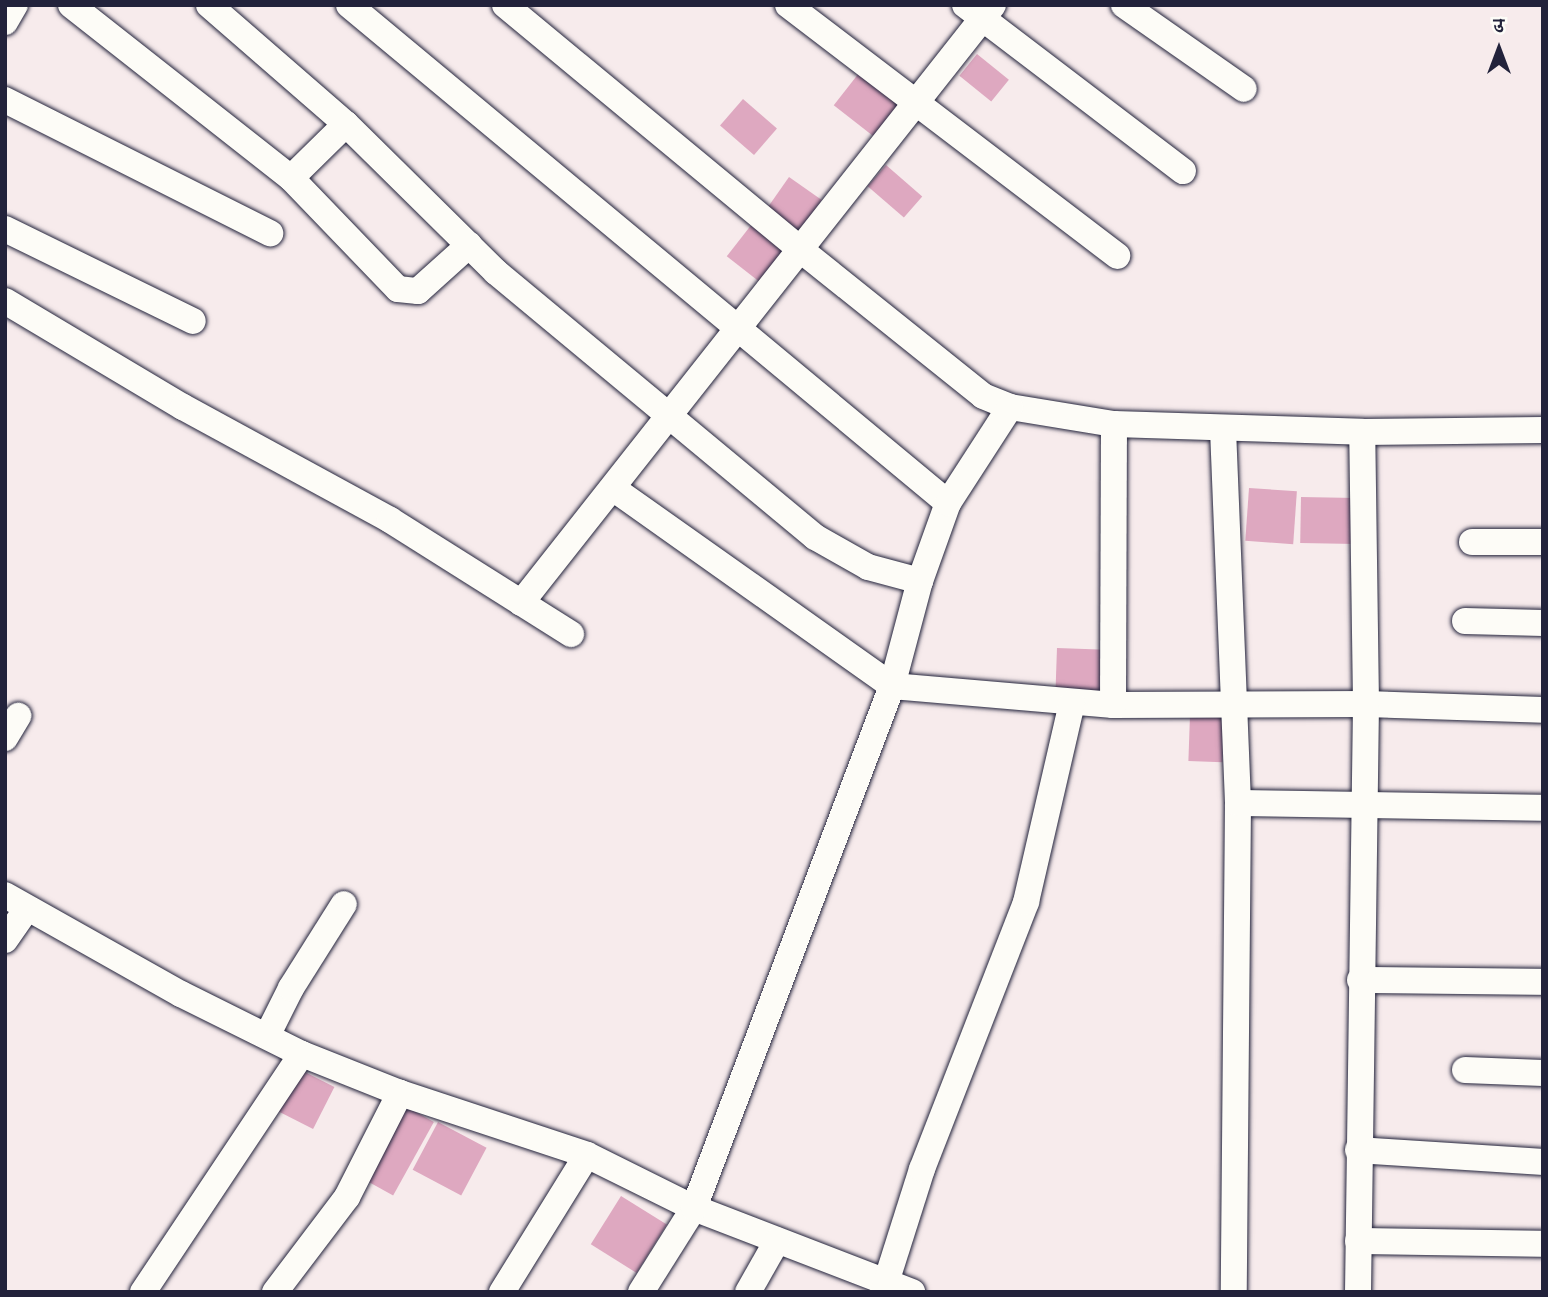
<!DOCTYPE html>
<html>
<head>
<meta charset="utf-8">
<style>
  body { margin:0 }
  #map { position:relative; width:1548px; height:1297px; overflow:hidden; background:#f7ebec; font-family:Dekko,"Playpen Sans Deva",sans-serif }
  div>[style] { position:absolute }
  .building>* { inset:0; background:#dea8c0; transform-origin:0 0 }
  .roads { filter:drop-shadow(0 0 2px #22223b) drop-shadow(0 0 2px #22223b) }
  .minor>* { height:26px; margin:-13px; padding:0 13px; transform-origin:13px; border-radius:13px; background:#fdfcf7 }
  span { translate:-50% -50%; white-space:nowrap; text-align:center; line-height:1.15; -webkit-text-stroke:6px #fdfcf7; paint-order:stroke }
  .frame { position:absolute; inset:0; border:7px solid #22223b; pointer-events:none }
  .north { position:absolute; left:1464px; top:14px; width:70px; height:70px; -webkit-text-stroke:5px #fdfcf7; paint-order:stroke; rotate:0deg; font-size:19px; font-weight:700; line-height:28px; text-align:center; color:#22223b }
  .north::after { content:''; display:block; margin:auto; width:24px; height:32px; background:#22223b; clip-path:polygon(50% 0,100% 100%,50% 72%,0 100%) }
</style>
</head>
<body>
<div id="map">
  <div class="building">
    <i style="left:977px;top:54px;width:41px;height:28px;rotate:39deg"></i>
    <i style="left:859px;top:73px;width:52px;height:41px;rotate:38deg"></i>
    <i style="left:743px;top:99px;width:45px;height:35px;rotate:41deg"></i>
    <i style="left:886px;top:165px;width:48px;height:28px;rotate:41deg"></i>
    <i style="left:789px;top:177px;width:40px;height:43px;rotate:35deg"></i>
    <i style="left:752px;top:224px;width:41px;height:41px;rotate:38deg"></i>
    <i style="left:1249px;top:488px;width:48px;height:53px;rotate:4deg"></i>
    <i style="left:1301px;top:497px;width:55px;height:46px;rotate:1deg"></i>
    <i style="left:1057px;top:648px;width:49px;height:43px;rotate:2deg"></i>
    <i style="left:1190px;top:715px;width:34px;height:46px;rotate:2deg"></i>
    <i style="left:297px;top:1068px;width:42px;height:47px;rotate:27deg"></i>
    <i style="left:405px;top:1106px;width:33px;height:84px;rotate:29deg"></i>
    <i style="left:438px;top:1122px;width:55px;height:54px;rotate:28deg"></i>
    <i style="left:621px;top:1196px;width:54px;height:57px;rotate:32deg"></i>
  </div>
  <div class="roads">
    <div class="minor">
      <i style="left:71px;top:5px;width:280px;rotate:38.2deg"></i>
      <i style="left:291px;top:178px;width:154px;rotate:46.1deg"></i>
      <i style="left:398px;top:289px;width:20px;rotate:6deg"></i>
      <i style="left:418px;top:291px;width:69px;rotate:-42deg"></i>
      <i style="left:209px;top:5px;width:181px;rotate:41deg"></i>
      <i style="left:346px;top:124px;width:211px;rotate:44.6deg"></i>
      <i style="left:496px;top:272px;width:415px;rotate:39.7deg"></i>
      <i style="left:815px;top:537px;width:61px;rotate:29.5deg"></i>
      <i style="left:868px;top:567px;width:54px;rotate:15.1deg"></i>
      <i style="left:349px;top:5px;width:779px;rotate:39.74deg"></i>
      <i style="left:505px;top:5px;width:384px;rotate:39.6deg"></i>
      <i style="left:801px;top:250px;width:233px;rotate:38.7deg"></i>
      <i style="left:983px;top:396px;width:29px;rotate:22deg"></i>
      <i style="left:1010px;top:407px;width:105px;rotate:9.3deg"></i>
      <i style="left:1114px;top:424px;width:248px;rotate:1.8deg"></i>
      <i style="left:1362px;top:432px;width:181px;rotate:-0.6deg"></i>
      <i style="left:788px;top:5px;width:414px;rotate:37.3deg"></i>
      <i style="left:965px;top:5px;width:274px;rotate:37.3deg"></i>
      <i style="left:1124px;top:5px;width:146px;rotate:35deg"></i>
      <i style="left:5px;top:22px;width:20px;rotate:-60deg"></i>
      <i style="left:5px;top:100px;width:297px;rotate:26.7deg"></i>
      <i style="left:291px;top:178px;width:77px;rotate:-44.5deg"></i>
      <i style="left:5px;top:229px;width:209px;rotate:26.1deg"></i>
      <i style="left:5px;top:301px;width:207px;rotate:30.8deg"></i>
      <i style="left:183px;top:407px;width:236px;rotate:28.6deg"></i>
      <i style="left:390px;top:520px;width:214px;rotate:32.2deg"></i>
      <i style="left:1223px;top:429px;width:374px;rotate:87.7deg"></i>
      <i style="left:1238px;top:803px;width:489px;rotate:90.5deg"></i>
      <i style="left:614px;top:489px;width:341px;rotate:35.3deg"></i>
      <i style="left:892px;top:686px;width:222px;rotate:4.9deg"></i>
      <i style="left:1113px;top:705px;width:253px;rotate:-0.2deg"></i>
      <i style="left:1366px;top:704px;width:177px;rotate:1.9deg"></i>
      <i style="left:1472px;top:542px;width:71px"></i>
      <i style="left:521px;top:603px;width:762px;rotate:-51.72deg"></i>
      <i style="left:1465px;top:621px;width:78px;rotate:1.5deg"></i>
      <i style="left:1113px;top:705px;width:281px;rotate:-89.8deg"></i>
      <i style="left:5px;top:738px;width:26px;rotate:-59deg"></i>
      <i style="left:1238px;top:803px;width:305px;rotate:0.9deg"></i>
      <i style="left:5px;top:895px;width:202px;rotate:29.4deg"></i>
      <i style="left:181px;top:994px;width:135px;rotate:26.4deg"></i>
      <i style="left:302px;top:1054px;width:105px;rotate:21.7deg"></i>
      <i style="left:400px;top:1093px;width:197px;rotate:18.3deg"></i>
      <i style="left:587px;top:1155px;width:119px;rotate:26.4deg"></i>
      <i style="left:694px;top:1208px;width:234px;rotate:21.1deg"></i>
      <i style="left:5px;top:940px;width:38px;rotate:-55deg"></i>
      <i style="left:1360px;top:980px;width:183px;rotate:0.6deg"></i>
      <i style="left:267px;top:1036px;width:54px;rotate:-63.4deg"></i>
      <i style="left:291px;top:988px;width:99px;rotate:-57.8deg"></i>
      <i style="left:1465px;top:1070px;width:78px;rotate:2.2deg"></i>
      <i style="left:1358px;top:1150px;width:185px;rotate:3.7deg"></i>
      <i style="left:1358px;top:1241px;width:185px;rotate:0.9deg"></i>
      <i style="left:143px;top:1292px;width:286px;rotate:-56.3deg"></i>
      <i style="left:275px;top:1292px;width:119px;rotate:-52.8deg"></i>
      <i style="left:347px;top:1197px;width:117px;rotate:-63deg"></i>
      <i style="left:502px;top:1292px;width:161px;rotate:-58.2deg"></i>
      <i style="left:641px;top:1292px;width:99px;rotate:-57.8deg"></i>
      <i style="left:694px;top:1208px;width:558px;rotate:-69.23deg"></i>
      <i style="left:892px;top:686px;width:109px;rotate:-75.1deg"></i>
      <i style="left:920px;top:581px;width:83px;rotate:-70.3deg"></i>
      <i style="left:948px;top:503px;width:114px;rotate:-57.1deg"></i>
      <i style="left:748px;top:1292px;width:59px;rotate:-60.4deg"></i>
      <i style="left:883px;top:1292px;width:129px;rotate:-72.4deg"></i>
      <i style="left:922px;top:1169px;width:287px;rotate:-68.7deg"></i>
      <i style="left:1026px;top:902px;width:204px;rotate:-77deg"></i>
      <i style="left:1358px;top:1292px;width:588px;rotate:-89.22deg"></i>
      <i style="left:1366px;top:704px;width:272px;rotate:-90.8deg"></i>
    </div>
  </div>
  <div class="frame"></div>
  <div class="north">उ</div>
</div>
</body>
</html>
